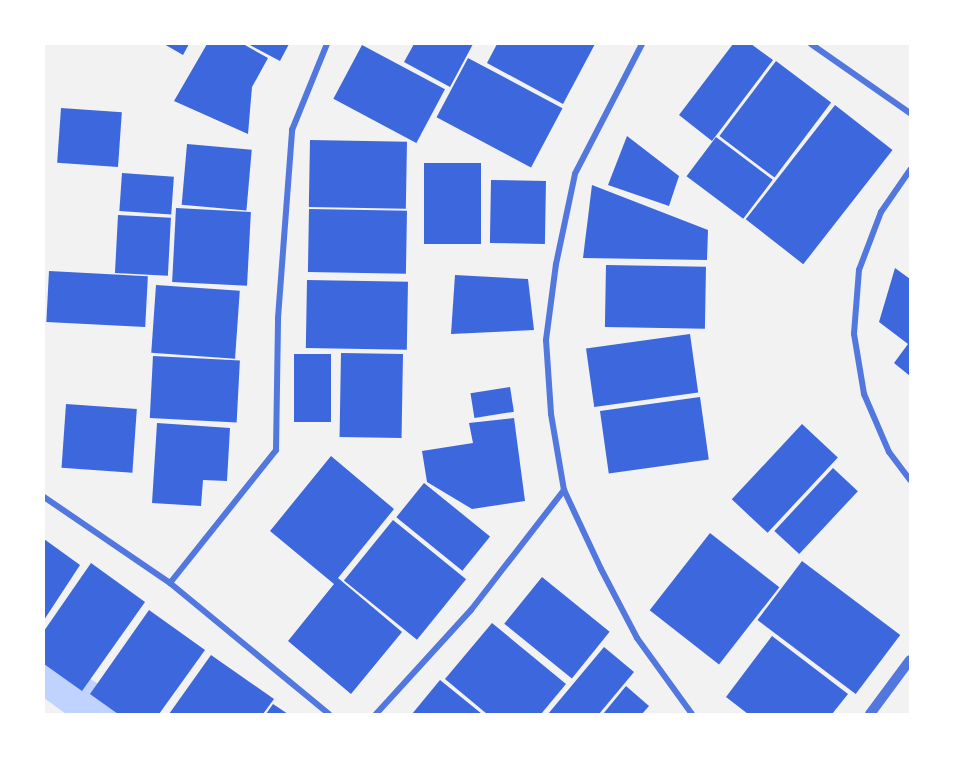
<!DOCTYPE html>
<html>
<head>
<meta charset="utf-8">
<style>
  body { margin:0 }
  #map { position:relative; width:954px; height:758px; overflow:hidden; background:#f2f2f2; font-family:Quicksand,sans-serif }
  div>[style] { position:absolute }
  .water>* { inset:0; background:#bfd3fe }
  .building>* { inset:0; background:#3d67dc; transform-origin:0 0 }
  .minor>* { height:6px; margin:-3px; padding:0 3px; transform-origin:3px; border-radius:3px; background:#5277de }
  .tertiary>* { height:10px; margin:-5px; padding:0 5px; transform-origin:5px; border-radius:5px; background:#5277de }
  span { translate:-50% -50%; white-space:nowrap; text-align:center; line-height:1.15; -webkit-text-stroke:6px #fff; paint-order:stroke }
  .frame { position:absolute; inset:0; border:45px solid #fff; pointer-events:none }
</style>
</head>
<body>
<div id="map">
  <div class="water">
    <i style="clip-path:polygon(44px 648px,98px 684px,141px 714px,66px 714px,44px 698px)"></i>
  </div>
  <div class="building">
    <i style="clip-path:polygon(164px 44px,189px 44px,183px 55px)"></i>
    <i style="clip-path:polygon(207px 44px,243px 44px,268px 58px,252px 87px,248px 134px,174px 101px)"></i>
    <i style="clip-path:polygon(248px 44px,289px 44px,280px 61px)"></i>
    <i style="clip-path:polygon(414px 44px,473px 44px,450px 87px,404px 62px)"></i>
    <i style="clip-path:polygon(497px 44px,595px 44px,563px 104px,487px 63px)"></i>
    <i style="clip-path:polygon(733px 44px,751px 44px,773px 60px,712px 141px,679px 115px)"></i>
    <i style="left:362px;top:45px;width:94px;height:61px;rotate:28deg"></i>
    <i style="left:468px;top:58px;width:107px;height:67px;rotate:28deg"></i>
    <i style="left:776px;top:61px;width:69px;height:94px;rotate:37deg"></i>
    <i style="left:835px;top:105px;width:73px;height:145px;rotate:38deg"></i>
    <i style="left:61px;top:108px;width:61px;height:55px;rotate:4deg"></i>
    <i style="clip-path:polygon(627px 136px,679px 176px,669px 206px,608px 185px)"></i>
    <i style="left:716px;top:137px;width:71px;height:49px;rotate:37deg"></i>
    <i style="left:310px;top:140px;width:97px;height:67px;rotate:1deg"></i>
    <i style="left:187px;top:144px;width:65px;height:61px;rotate:5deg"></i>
    <i style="left:424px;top:163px;width:57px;height:81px"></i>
    <i style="left:122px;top:173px;width:52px;height:38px;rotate:4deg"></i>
    <i style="left:491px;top:180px;width:55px;height:63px;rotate:1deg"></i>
    <i style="clip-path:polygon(592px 185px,708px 230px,707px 260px,583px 258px)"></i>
    <i style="left:176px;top:208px;width:75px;height:74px;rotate:3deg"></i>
    <i style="left:309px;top:209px;width:98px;height:63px;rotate:1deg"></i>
    <i style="left:118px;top:215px;width:53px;height:58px;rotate:3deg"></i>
    <i style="left:606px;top:265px;width:100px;height:62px;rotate:1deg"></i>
    <i style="clip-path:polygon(895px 268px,910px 279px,910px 376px,894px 363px,908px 344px,879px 322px)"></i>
    <i style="left:49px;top:271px;width:99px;height:51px;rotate:3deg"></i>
    <i style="clip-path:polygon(455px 275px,528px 279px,534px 330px,451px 334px)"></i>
    <i style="left:307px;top:280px;width:101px;height:68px;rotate:1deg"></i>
    <i style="left:156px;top:285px;width:84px;height:68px;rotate:4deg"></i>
    <i style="left:690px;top:334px;width:59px;height:105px;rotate:82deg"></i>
    <i style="left:341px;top:353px;width:62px;height:84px;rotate:1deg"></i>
    <i style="left:294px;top:354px;width:37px;height:68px"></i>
    <i style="left:153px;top:356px;width:87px;height:62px;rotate:3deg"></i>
    <i style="left:510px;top:387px;width:25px;height:40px;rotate:81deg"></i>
    <i style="left:700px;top:397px;width:63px;height:101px;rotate:82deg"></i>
    <i style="left:66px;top:404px;width:71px;height:64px;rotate:4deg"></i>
    <i style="clip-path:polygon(514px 418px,525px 501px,472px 509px,427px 482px,422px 451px,473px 443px,469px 423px)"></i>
    <i style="clip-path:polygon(157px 423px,230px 428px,227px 481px,203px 480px,201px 506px,152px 503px)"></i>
    <i style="left:802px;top:424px;width:49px;height:103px;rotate:43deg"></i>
    <i style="clip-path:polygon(331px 456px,394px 509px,338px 578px,402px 632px,351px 694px,288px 641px,334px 584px,270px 531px)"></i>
    <i style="left:833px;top:468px;width:34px;height:86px;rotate:43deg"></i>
    <i style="left:424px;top:483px;width:85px;height:44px;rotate:39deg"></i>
    <i style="left:393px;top:520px;width:94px;height:78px;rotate:39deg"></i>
    <i style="left:710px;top:533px;width:88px;height:98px;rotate:38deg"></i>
    <i style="clip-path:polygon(44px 539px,80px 565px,44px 620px)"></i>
    <i style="left:802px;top:561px;width:123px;height:74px;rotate:37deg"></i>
    <i style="clip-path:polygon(91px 563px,145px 602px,82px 691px,44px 664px,44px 631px)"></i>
    <i style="left:542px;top:577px;width:87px;height:60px;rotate:39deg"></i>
    <i style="clip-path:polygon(149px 610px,205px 650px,159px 714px,118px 714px,90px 694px)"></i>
    <i style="clip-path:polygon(492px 623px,566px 684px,541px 714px,487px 714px,445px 679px)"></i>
    <i style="clip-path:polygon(772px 636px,848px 694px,832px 714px,748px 714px,726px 697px)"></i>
    <i style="clip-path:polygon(604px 647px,634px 672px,599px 714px,548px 714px)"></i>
    <i style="clip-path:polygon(211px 655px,274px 699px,263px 714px,169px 714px)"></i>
    <i style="clip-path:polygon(440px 680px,482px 714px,412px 714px)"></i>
    <i style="clip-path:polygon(626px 686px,649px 706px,642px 714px,603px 714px)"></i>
    <i style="clip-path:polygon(273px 704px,288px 714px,266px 714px)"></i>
  </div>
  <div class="minor">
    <i style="left:642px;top:44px;width:146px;rotate:117.3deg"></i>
    <i style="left:575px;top:174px;width:92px;rotate:101.9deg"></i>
    <i style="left:556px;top:264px;width:77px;rotate:97.5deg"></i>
    <i style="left:546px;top:340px;width:74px;rotate:86.1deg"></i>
    <i style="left:551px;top:414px;width:77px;rotate:80.3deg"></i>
    <i style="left:564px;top:490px;width:87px;rotate:64.9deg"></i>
    <i style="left:601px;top:569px;width:78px;rotate:62.4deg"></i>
    <i style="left:637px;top:638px;width:94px;rotate:54.1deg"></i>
    <i style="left:811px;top:44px;width:121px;rotate:34.9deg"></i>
    <i style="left:910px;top:170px;width:51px;rotate:124.6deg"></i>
    <i style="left:881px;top:212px;width:62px;rotate:110.8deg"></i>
    <i style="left:859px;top:270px;width:64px;rotate:94.5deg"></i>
    <i style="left:854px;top:334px;width:61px;rotate:80.5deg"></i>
    <i style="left:864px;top:394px;width:63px;rotate:66.7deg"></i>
    <i style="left:889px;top:452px;width:35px;rotate:53deg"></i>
    <i style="left:44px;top:497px;width:153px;rotate:34.3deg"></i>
    <i style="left:170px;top:583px;width:206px;rotate:39.5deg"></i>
    <i style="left:170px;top:583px;width:170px;rotate:-51.4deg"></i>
    <i style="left:276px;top:450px;width:132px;rotate:-89.1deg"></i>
    <i style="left:278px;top:318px;width:189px;rotate:-85.7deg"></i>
    <i style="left:292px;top:130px;width:93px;rotate:-67.9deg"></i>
    <i style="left:376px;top:714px;width:141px;rotate:-47.6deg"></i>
    <i style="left:471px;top:610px;width:152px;rotate:-52.2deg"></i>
  </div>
  <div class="tertiary">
    <i style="left:870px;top:714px;width:67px;rotate:-53.5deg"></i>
  </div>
  <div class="frame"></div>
</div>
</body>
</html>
